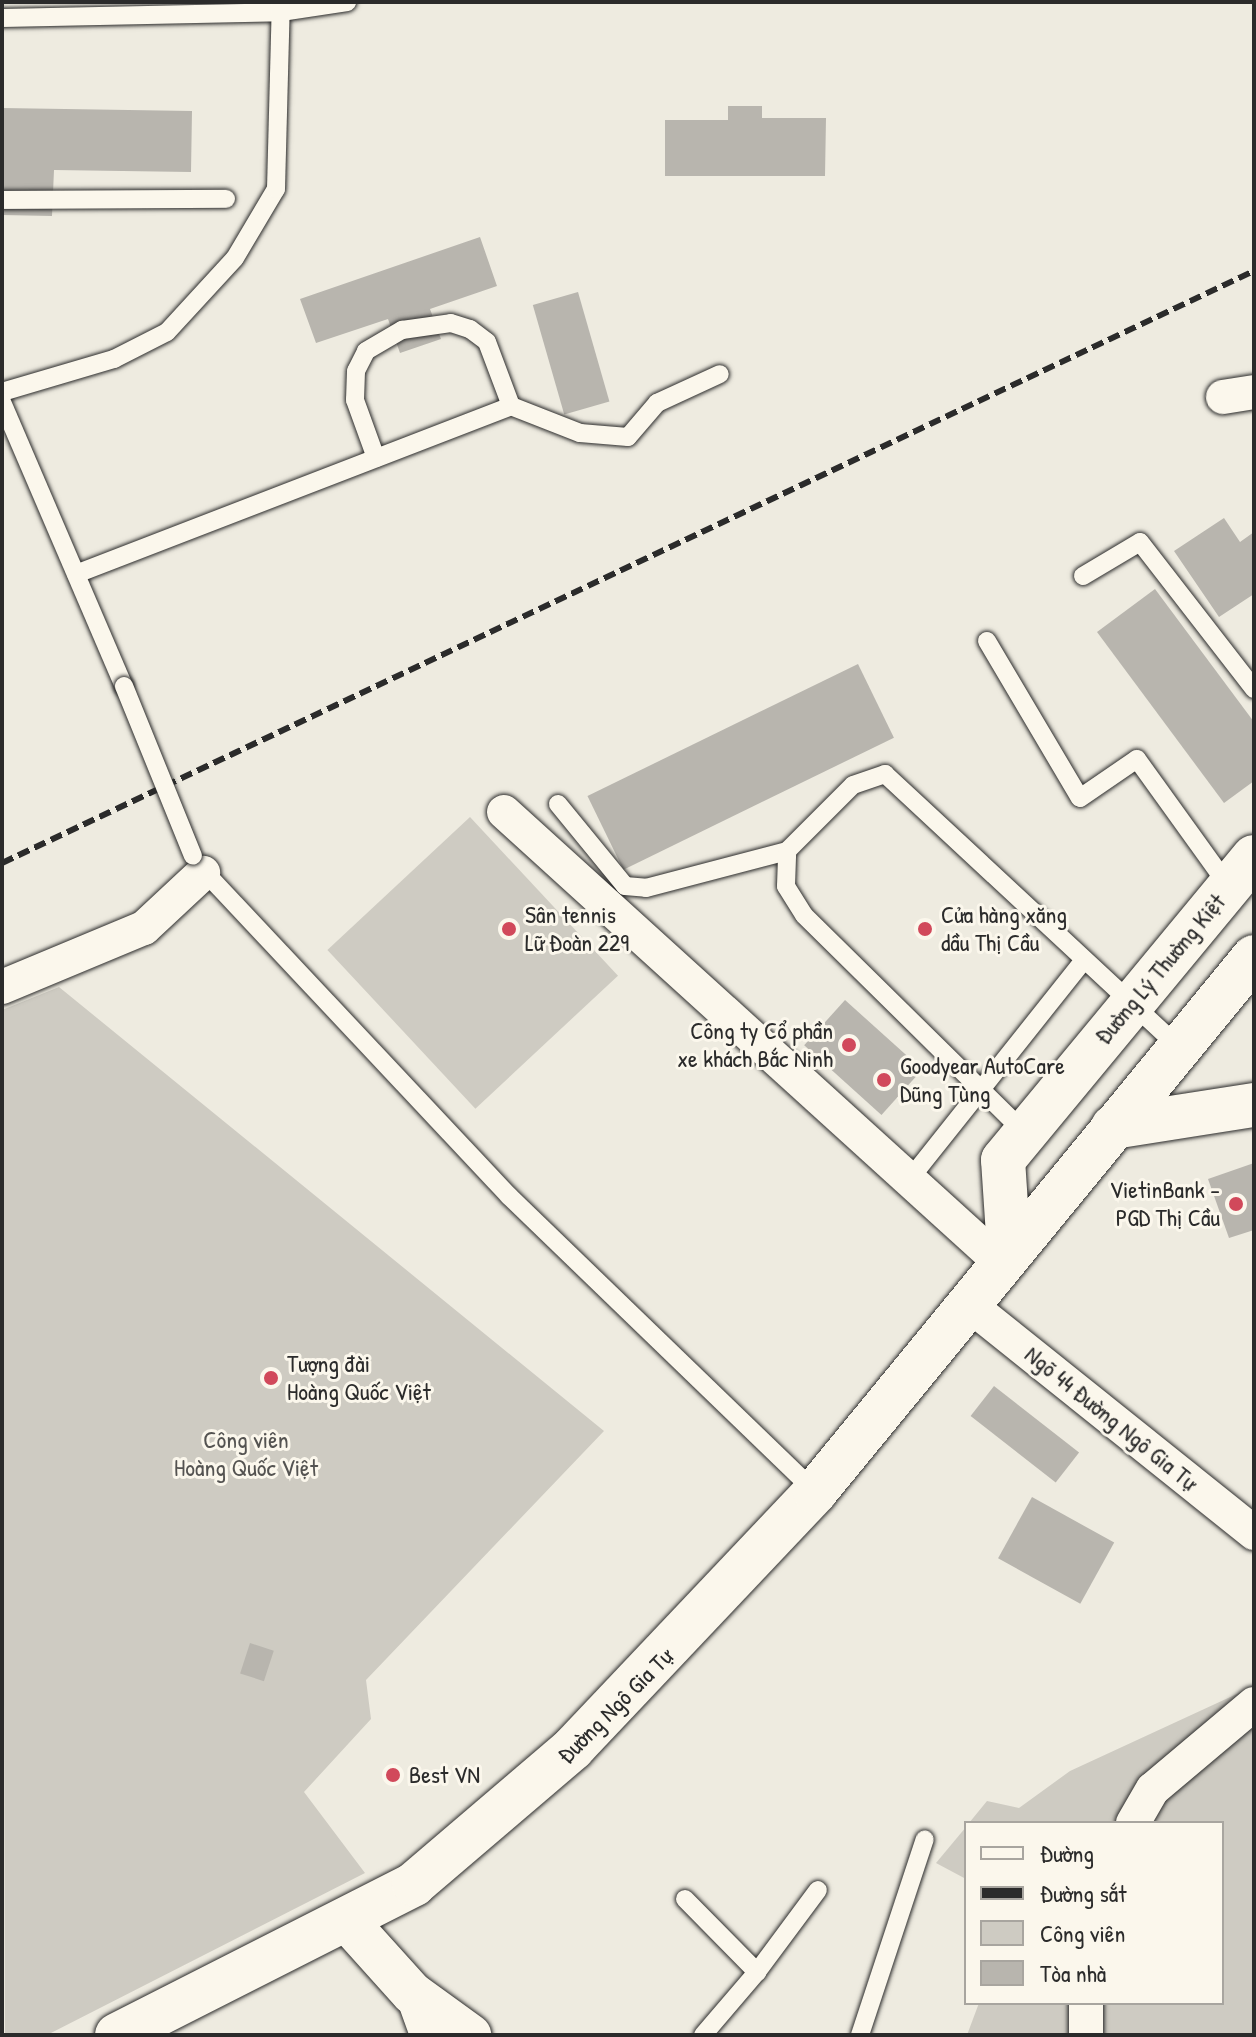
<!DOCTYPE html>
<html>
<head>
<meta charset="utf-8">
<style>
  body { margin:0 }
  #map { position:relative; width:1256px; height:2037px; overflow:hidden; background:#eeebe0; font-family:"Patrick Hand",sans-serif }
  div>[style] { position:absolute }
  .green>* { inset:0; background:#cecbc2; transform-origin:0 0 }
  .building>* { inset:0; background:#b8b5ae; transform-origin:0 0 }
  .roads { filter:drop-shadow(0 0 2px #2b2b2b) drop-shadow(0 0 2px #2b2b2b) }
  .service>* { height:18px; margin:-9px; padding:0 9px; transform-origin:9px; border-radius:9px; background:#fbf7ec }
  .minor>* { height:34px; margin:-17px; padding:0 17px; transform-origin:17px; border-radius:17px; background:#fbf7ec }
  .tertiary>* { height:42px; margin:-21px; padding:0 21px; transform-origin:21px; border-radius:21px; background:#fbf7ec }
  .secondary>* { height:44px; margin:-22px; padding:0 22px; transform-origin:22px; border-radius:22px; background:#fbf7ec }
  .primary>* { height:44px; margin:-22px; padding:0 22px; transform-origin:22px; border-radius:22px; background:#fbf7ec }
  .rail>* { height:6px; margin-top:-3px; transform-origin:0; background:repeating-linear-gradient(90deg,#2b2b2b 0 12px,transparent 0 18px) }
  .bridges { filter:drop-shadow(0 0 2px #2b2b2b) drop-shadow(0 0 2px #2b2b2b) }
  .service-bridge>* { height:18px; margin:-9px; padding:0 9px; transform-origin:9px; border-radius:9px; background:#fbf7ec }
  .dots>* { width:22px; height:22px; translate:-50% -50%; box-sizing:border-box; border:4px solid #fbf7ec; border-radius:50% }
  span { translate:-50% -50%; white-space:nowrap; text-align:center; line-height:1.15; -webkit-text-stroke:6px #fbf7ec; paint-order:stroke }
  .poi-label { font-size:24px; color:#2b2b2b }
  .left { translate:0 -50%; text-align:left }
  .right { translate:-100% -50%; text-align:right }
  .street-label { font-size:24px; color:#2b2b2b }
  .park-label { font-size:24px; color:#545351 }
  .frame { position:absolute; inset:0; border:4px solid #2b2b2b; pointer-events:none }
  .legend { position:absolute; left:964px; top:1821px; width:260px; height:184px; box-sizing:border-box; background:#fbf7ec; border:2px solid #a8a59f; margin:0; padding:10px 14px; list-style:none; font-size:24px; color:#2b2b2b }
  .legend li { display:flex; align-items:center; gap:16px; height:40px }
  .legend b { width:40px; border:2px solid #a8a59f }
</style>
</head>
<body>
<div id="map">
  <div class="green">
    <i style="left:470px;top:817px;width:217px;height:195px;rotate:47deg"></i>
    <i style="clip-path:polygon(59px 987px,604px 1431px,366px 1680px,371px 1719px,304px 1792px,365px 1873px,47px 2035px,5px 2035px,2px 1010px)"></i>
    <i style="clip-path:polygon(1254px 1686px,1254px 2035px,967px 2035px,979px 2003px,1222px 2003px,1222px 1823px,969px 1823px,987px 1801px,1019px 1808px,1070px 1771px)"></i>
    <i style="clip-path:polygon(966px 1827px,966px 1879px,936px 1863px)"></i>
  </div>
  <div class="building">
    <i style="clip-path:polygon(728px 106px,762px 106px,762px 118px,826px 118px,825px 176px,665px 176px,665px 120px,728px 120px)"></i>
    <i style="clip-path:polygon(2px 108px,192px 111px,191px 172px,54px 170px,52px 216px,2px 215px)"></i>
    <i style="clip-path:polygon(480px 237px,497px 286px,430px 309px,441px 339px,400px 353px,388px 319px,316px 343px,300px 299px)"></i>
    <i style="left:578px;top:292px;width:114px;height:47px;rotate:74deg"></i>
    <i style="clip-path:polygon(1224px 518px,1240px 542px,1254px 532px,1254px 594px,1219px 617px,1174px 551px)"></i>
    <i style="clip-path:polygon(1155px 589px,1254px 722px,1254px 781px,1224px 803px,1097px 632px)"></i>
    <i style="left:858px;top:664px;width:82px;height:301px;rotate:64deg"></i>
    <i style="left:845px;top:1000px;width:104px;height:61px;rotate:42deg"></i>
    <i style="clip-path:polygon(1254px 1163px,1254px 1230px,1229px 1238px,1208px 1179px)"></i>
    <i style="left:994px;top:1386px;width:108px;height:38px;rotate:38deg"></i>
    <i style="left:1032px;top:1497px;width:94px;height:70px;rotate:29deg"></i>
    <i style="left:250px;top:1643px;width:25px;height:32px;rotate:18deg"></i>
  </div>
  <div class="roads">
    <div class="service">
      <i style="left:2px;top:18px;width:279px;rotate:-1.2deg"></i>
      <i style="left:281px;top:12px;width:67px;rotate:-8.6deg"></i>
      <i style="left:2px;top:200px;width:224px;rotate:-0.3deg"></i>
      <i style="left:2px;top:392px;width:117px;rotate:-16.4deg"></i>
      <i style="left:114px;top:359px;width:59px;rotate:-27deg"></i>
      <i style="left:167px;top:332px;width:100px;rotate:-47.4deg"></i>
      <i style="left:235px;top:258px;width:80px;rotate:-59.3deg"></i>
      <i style="left:276px;top:189px;width:187px;rotate:-88.5deg"></i>
      <i style="left:2px;top:402px;width:309px;rotate:66.8deg"></i>
      <i style="left:376px;top:458px;width:62px;rotate:-109.9deg"></i>
      <i style="left:355px;top:400px;width:29px;rotate:-88deg"></i>
      <i style="left:356px;top:371px;width:22px;rotate:-63deg"></i>
      <i style="left:366px;top:351px;width:42px;rotate:-30.3deg"></i>
      <i style="left:402px;top:330px;width:49px;rotate:-8.1deg"></i>
      <i style="left:451px;top:323px;width:20px;rotate:18deg"></i>
      <i style="left:470px;top:329px;width:21px;rotate:37deg"></i>
      <i style="left:487px;top:342px;width:68px;rotate:69.4deg"></i>
      <i style="left:76px;top:574px;width:466px;rotate:-21.1deg"></i>
      <i style="left:511px;top:406px;width:74px;rotate:21.4deg"></i>
      <i style="left:580px;top:433px;width:48px;rotate:4.8deg"></i>
      <i style="left:628px;top:437px;width:45px;rotate:-49.5deg"></i>
      <i style="left:657px;top:403px;width:69px;rotate:-24.7deg"></i>
      <i style="left:1083px;top:576px;width:66px;rotate:-30.8deg"></i>
      <i style="left:1140px;top:542px;width:186px;rotate:52.2deg"></i>
      <i style="left:987px;top:641px;width:182px;rotate:59.4deg"></i>
      <i style="left:1080px;top:798px;width:69px;rotate:-34.4deg"></i>
      <i style="left:1137px;top:759px;width:158px;rotate:54.3deg"></i>
      <i style="left:558px;top:804px;width:106px;rotate:50.7deg"></i>
      <i style="left:625px;top:886px;width:21px;rotate:5deg"></i>
      <i style="left:646px;top:888px;width:146px;rotate:-14.7deg"></i>
      <i style="left:201px;top:868px;width:450px;rotate:46.8deg"></i>
      <i style="left:509px;top:1196px;width:426px;rotate:44deg"></i>
      <i style="left:1024px;top:1132px;width:309px;rotate:-135.4deg"></i>
      <i style="left:804px;top:915px;width:34px;rotate:-122deg"></i>
      <i style="left:786px;top:886px;width:35px;rotate:-88deg"></i>
      <i style="left:787px;top:851px;width:93px;rotate:-45deg"></i>
      <i style="left:853px;top:785px;width:34px;rotate:-19deg"></i>
      <i style="left:885px;top:774px;width:400px;rotate:42.9deg"></i>
      <i style="left:909px;top:1180px;width:281px;rotate:-51.5deg"></i>
      <i style="left:685px;top:1899px;width:103px;rotate:45.4deg"></i>
      <i style="left:757px;top:1972px;width:83px;rotate:130.6deg"></i>
      <i style="left:757px;top:1972px;width:102px;rotate:-53.4deg"></i>
      <i style="left:860px;top:2035px;width:206px;rotate:-71.7deg"></i>
    </div>
    <div class="minor">
      <i style="left:1223px;top:397px;width:31px;rotate:-9deg"></i>
      <i style="left:504px;top:812px;width:670px;rotate:42.22deg"></i>
      <i style="left:2px;top:987px;width:154px;rotate:-22.6deg"></i>
      <i style="left:144px;top:928px;width:81px;rotate:-43deg"></i>
      <i style="left:967px;top:1303px;width:368px;rotate:38.7deg"></i>
      <i style="left:1133px;top:1823px;width:39px;rotate:-60deg"></i>
      <i style="left:1153px;top:1789px;width:132px;rotate:-40.1deg"></i>
      <i style="left:412px;top:1993px;width:45px;rotate:70.3deg"></i>
      <i style="left:1086px;top:2035px;width:32px;rotate:-90deg"></i>
    </div>
    <div class="tertiary">
      <i style="left:348px;top:1922px;width:96px;rotate:48deg"></i>
      <i style="left:412px;top:1993px;width:72px;rotate:35.9deg"></i>
    </div>
    <div class="secondary">
      <i style="left:1113px;top:1127px;width:143px;rotate:-8.9deg"></i>
    </div>
    <div class="primary">
      <i style="left:1009px;top:1250px;width:90px;rotate:-93.8deg"></i>
      <i style="left:1003px;top:1160px;width:393px;rotate:-50.4deg"></i>
      <i style="left:117px;top:2035px;width:333px;rotate:-26.9deg"></i>
      <i style="left:414px;top:1884px;width:209px;rotate:-40.5deg"></i>
      <i style="left:573px;top:1748px;width:352px;rotate:-46.6deg"></i>
      <i style="left:815px;top:1492px;width:692px;rotate:-50.63deg"></i>
    </div>
  </div>
  <div class="rail">
    <i style="left:2px;top:863px;width:1385px;rotate:-25.31deg"></i>
  </div>
  <div class="bridges">
    <div class="service-bridge">
      <i style="left:124px;top:686px;width:183px;rotate:67.9deg"></i>
    </div>
  </div>
  <div class="dots">
    <i style="left:509px;top:929px;background:#d1495b"></i>
    <i style="left:925px;top:929px;background:#d1495b"></i>
    <i style="left:849px;top:1045px;background:#d1495b"></i>
    <i style="left:884px;top:1080px;background:#d1495b"></i>
    <i style="left:1236px;top:1204px;background:#d1495b"></i>
    <i style="left:271px;top:1378px;background:#d1495b"></i>
    <i style="left:393px;top:1775px;background:#d1495b"></i>
  </div>
  <div class="poi-label">
    <span class="left" style="left:525px;top:929px">Sân tennis<br>Lữ Đoàn 229</span>
    <span class="left" style="left:941px;top:929px">Cửa hàng xăng<br>dầu Thị Cầu</span>
    <span class="right" style="left:833px;top:1045px">Công ty Cổ phần<br>xe khách Bắc Ninh</span>
    <span class="left" style="left:900px;top:1080px">Goodyear AutoCare<br>Dũng Tùng</span>
    <span class="right" style="left:1220px;top:1204px">VietinBank -<br>PGD Thị Cầu</span>
    <span class="left" style="left:287px;top:1378px">Tượng đài<br>Hoàng Quốc Việt</span>
    <span class="left" style="left:409px;top:1775px">Best VN</span>
  </div>
  <div class="street-label">
    <span style="left:1160px;top:969px;rotate:-50deg">Đường Lý Thường Kiệt</span>
    <span style="left:1111px;top:1418px;rotate:39deg">Ngõ 44 Đường Ngô Gia Tự</span>
    <span style="left:615px;top:1706px;rotate:-45deg">Đường Ngô Gia Tự</span>
  </div>
  <div class="park-label">
    <span style="left:246px;top:1454px">Công viên<br>Hoàng Quốc Việt</span>
  </div>
  <div class="frame"></div>
  <ul class="legend">
  <li><b style="height:10px;background:#fbf7ec"></b>Đường</li>
  <li><b style="height:10px;background:#2b2b2b"></b>Đường sắt</li>
  <li><b style="height:22px;background:#cecbc2"></b>Công viên</li>
  <li><b style="height:22px;background:#b8b5ae"></b>Tòa nhà</li>
  </ul>
</div>
</body>
</html>
